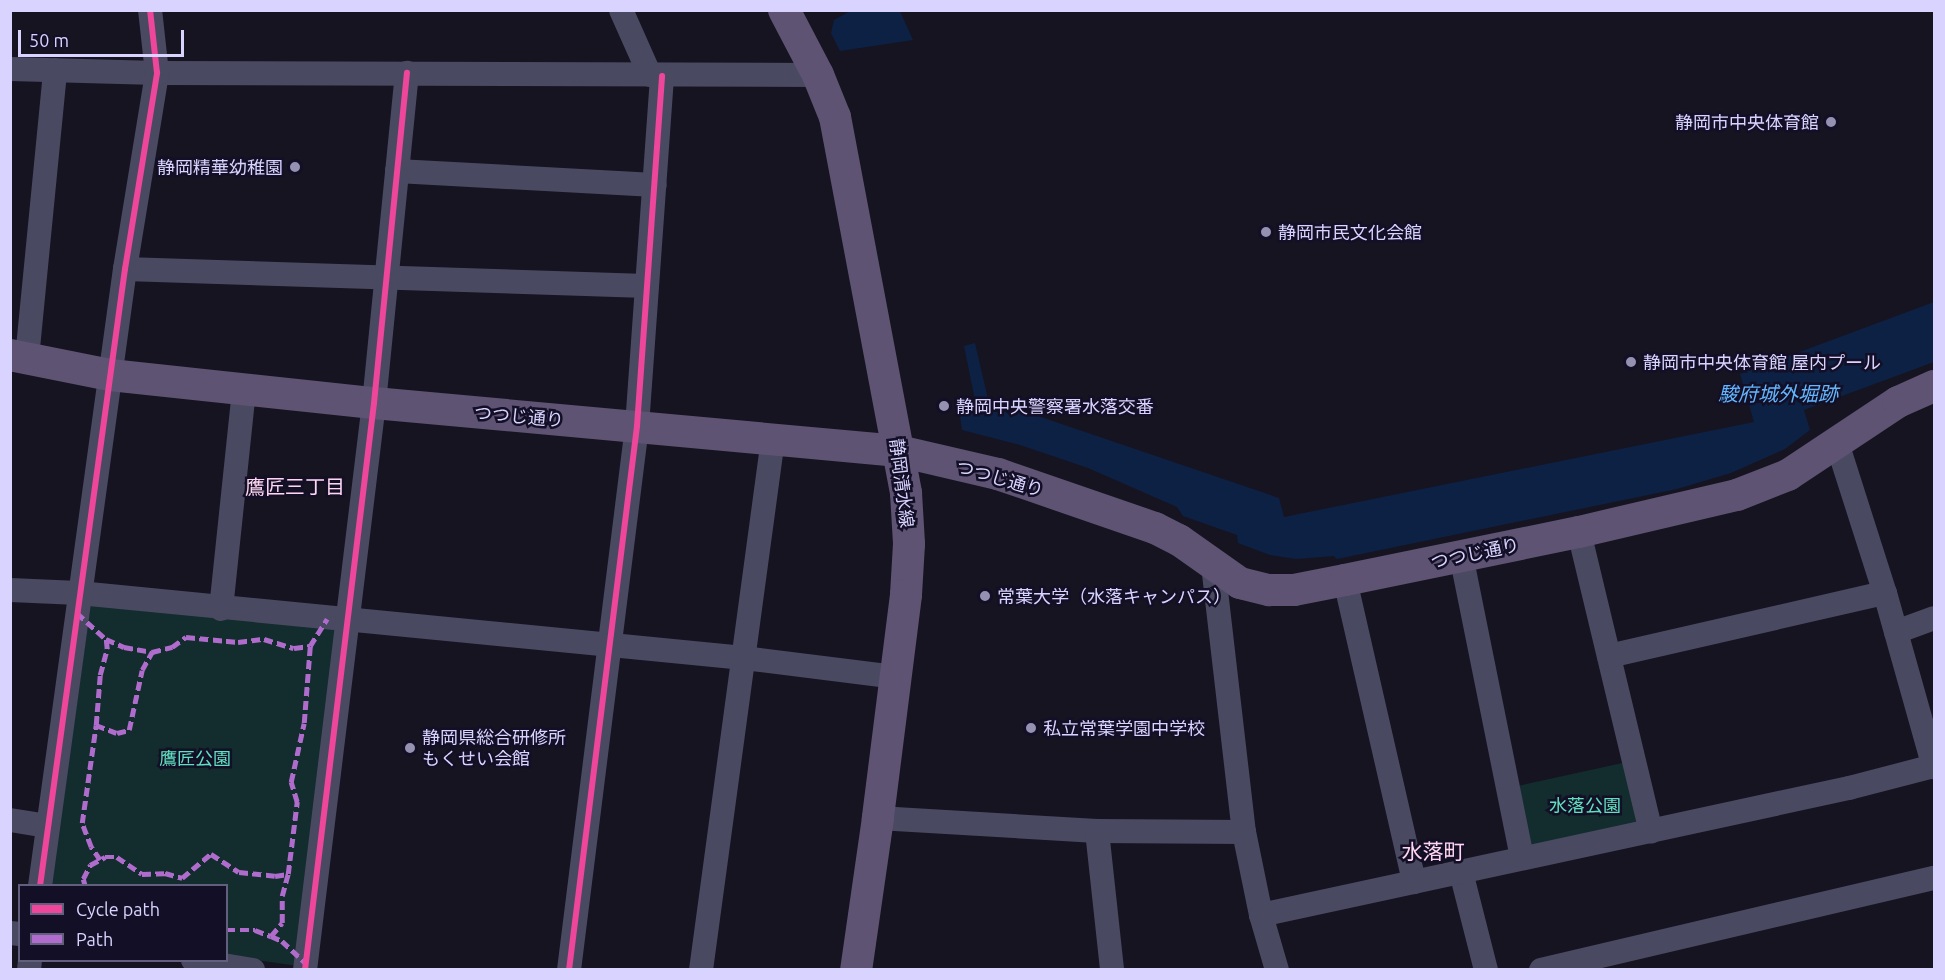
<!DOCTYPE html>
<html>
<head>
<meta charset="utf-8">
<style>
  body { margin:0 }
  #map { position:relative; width:1945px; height:980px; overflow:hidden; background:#161421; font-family:Ubuntu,"Noto Sans JP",sans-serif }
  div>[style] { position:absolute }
  .green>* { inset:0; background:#132c2d }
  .water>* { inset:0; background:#0d2144 }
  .minor>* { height:24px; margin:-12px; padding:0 12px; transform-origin:12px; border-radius:12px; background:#4a4962 }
  .major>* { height:32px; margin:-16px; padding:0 16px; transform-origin:16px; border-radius:16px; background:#5e5373 }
  .quiet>* { height:4.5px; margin-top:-2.25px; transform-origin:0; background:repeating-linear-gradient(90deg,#b06ccc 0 9px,transparent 0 13.5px) }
  .cycleway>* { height:6px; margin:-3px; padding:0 3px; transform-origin:3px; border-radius:3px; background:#ed469a }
  .dots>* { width:16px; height:16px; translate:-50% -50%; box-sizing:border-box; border:3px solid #130f26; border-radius:50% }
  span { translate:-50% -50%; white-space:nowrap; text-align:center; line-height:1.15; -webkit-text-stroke:5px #130f26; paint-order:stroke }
  .poi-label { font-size:18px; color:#d9d4ff }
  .right { translate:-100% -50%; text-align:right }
  .left { translate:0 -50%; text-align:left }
  .street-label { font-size:18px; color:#d9d4ff }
  .park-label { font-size:18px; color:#5fe0c0 }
  .water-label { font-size:20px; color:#62b6ff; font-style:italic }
  .neighbourhood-label { font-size:20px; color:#ffd6f0 }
  .quarter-label { font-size:21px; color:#ffd6f0 }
  .frame { position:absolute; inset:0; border:12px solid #d9d4ff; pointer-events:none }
  .legend { position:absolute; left:18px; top:884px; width:210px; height:78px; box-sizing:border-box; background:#130f26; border:2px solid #625e7d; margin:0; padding:8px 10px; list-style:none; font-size:18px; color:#d9d4ff }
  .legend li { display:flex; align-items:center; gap:12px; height:30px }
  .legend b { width:30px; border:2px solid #625e7d }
  .scale { position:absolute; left:18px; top:30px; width:166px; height:27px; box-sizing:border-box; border:3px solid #d9d4ff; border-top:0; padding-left:8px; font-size:18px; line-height:21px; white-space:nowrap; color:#d9d4ff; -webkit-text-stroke:4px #130f26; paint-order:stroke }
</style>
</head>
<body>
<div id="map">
  <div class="green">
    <i style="clip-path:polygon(91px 603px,336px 626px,298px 966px,227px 956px,226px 886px,51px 886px)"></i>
    <i style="clip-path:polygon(1627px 762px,1639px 820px,1632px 829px,1534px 849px,1525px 843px,1513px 787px)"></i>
  </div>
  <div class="water">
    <i style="clip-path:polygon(850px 11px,900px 11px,913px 40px,840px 51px,831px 33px,834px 20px)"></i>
    <i style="clip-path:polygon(1934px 302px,1934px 362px,1804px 410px,1810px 430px,1785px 449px,1731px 473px,1677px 489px,1337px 559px,1334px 556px,1296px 559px,1270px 555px,1238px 543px,1237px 535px,1183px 516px,1177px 507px,1088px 468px,1020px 445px,962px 430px,960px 416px,977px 410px,964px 346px,975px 343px,988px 399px,1279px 498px,1284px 517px,1754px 422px,1740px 374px)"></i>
  </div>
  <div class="minor">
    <i style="left:621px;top:10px;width:71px;rotate:66deg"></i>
    <i style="left:10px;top:69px;width:147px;rotate:1.6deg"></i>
    <i style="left:157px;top:73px;width:661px;rotate:0.17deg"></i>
    <i style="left:397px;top:171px;width:258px;rotate:3.1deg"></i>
    <i style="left:125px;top:269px;width:522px;rotate:1.87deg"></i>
    <i style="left:27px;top:358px;width:289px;rotate:-84.4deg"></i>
    <i style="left:1837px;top:443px;width:157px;rotate:72.3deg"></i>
    <i style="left:1885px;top:593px;width:181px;rotate:74.3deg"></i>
    <i style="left:1579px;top:532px;width:308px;rotate:76.5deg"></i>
    <i style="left:1461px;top:555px;width:309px;rotate:78.6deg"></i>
    <i style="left:1213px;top:565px;width:269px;rotate:83.4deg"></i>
    <i style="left:1244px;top:832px;width:85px;rotate:78.4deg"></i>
    <i style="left:1261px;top:915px;width:57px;rotate:73.8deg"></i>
    <i style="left:1345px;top:580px;width:310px;rotate:77.1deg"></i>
    <i style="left:10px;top:590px;width:69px;rotate:2.5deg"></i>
    <i style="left:79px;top:593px;width:668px;rotate:5.58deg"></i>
    <i style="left:744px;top:658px;width:154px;rotate:7.1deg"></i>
    <i style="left:221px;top:609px;width:221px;rotate:-84deg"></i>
    <i style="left:1896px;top:632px;width:40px;rotate:-20.2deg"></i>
    <i style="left:1609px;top:656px;width:283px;rotate:-12.9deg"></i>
    <i style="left:878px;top:818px;width:219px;rotate:3.4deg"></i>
    <i style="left:1097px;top:831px;width:147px;rotate:0.4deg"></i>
    <i style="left:10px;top:820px;width:37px;rotate:9deg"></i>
    <i style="left:1097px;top:831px;width:140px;rotate:83.8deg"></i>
    <i style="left:1461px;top:872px;width:101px;rotate:75.7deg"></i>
    <i style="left:40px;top:886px;width:623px;rotate:-82.16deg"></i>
    <i style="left:125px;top:269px;width:199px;rotate:-80.7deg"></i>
    <i style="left:157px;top:73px;width:63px;rotate:-96.3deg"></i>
    <i style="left:1261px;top:915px;width:602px;rotate:-12.19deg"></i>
    <i style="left:1849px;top:788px;width:88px;rotate:-14.5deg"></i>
    <i style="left:10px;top:933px;width:10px;rotate:6deg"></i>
    <i style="left:193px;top:960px;width:61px;rotate:9.5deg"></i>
    <i style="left:29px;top:970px;width:10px;rotate:-84deg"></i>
    <i style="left:305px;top:970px;width:571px;rotate:-83.06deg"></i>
    <i style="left:374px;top:403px;width:332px;rotate:-84.3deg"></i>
    <i style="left:569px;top:970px;width:548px;rotate:-82.87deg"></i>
    <i style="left:637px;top:426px;width:351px;rotate:-85.9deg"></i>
    <i style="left:701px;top:970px;width:536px;rotate:-82.28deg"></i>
    <i style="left:1541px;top:970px;width:404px;rotate:-13.2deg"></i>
  </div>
  <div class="major">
    <i style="left:784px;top:10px;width:73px;rotate:62.4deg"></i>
    <i style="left:818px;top:75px;width:45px;rotate:68deg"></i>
    <i style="left:835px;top:117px;width:383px;rotate:79.3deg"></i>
    <i style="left:906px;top:493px;width:51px;rotate:86.6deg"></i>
    <i style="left:909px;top:544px;width:51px;rotate:93.4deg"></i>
    <i style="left:906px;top:595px;width:225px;rotate:97.2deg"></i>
    <i style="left:878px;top:818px;width:154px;rotate:98.2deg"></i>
    <i style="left:10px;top:355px;width:102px;rotate:11.3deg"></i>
    <i style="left:110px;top:375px;width:265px;rotate:6.1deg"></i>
    <i style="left:374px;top:403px;width:527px;rotate:5.22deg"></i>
    <i style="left:899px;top:451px;width:102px;rotate:13.1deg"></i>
    <i style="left:998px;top:474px;width:166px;rotate:19deg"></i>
    <i style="left:1155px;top:528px;width:27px;rotate:27deg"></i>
    <i style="left:1179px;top:540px;width:75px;rotate:35.2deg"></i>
    <i style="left:1240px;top:583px;width:30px;rotate:14deg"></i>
    <i style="left:1269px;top:590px;width:25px"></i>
    <i style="left:1294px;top:590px;width:52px;rotate:-11.1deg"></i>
    <i style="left:1345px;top:580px;width:239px;rotate:-11.6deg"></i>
    <i style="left:1579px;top:532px;width:162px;rotate:-13.2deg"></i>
    <i style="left:1737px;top:495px;width:55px;rotate:-21.4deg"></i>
    <i style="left:1788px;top:475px;width:132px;rotate:-33.6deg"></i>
    <i style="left:1898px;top:402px;width:39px;rotate:-24deg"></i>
  </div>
  <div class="quiet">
    <i style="left:77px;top:613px;width:39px;rotate:42deg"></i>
    <i style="left:106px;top:639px;width:20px;rotate:24deg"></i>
    <i style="left:124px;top:647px;width:28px;rotate:10deg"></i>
    <i style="left:152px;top:652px;width:21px;rotate:-14deg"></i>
    <i style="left:172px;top:647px;width:17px;rotate:-36deg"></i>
    <i style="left:186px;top:637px;width:52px;rotate:5.5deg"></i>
    <i style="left:238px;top:642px;width:26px;rotate:-7deg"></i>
    <i style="left:264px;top:639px;width:31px;rotate:17deg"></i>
    <i style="left:294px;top:648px;width:16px;rotate:-7deg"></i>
    <i style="left:310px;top:646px;width:32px;rotate:-58deg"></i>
    <i style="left:96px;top:725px;width:22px;rotate:21deg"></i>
    <i style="left:117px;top:733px;width:12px;rotate:-14deg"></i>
    <i style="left:129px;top:730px;width:61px;rotate:-77.8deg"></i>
    <i style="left:142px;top:670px;width:21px;rotate:-61deg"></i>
    <i style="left:100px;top:860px;width:16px;rotate:-125deg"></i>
    <i style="left:91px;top:847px;width:26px;rotate:-111deg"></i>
    <i style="left:82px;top:823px;width:99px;rotate:-81.9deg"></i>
    <i style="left:96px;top:725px;width:50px;rotate:-85.4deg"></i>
    <i style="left:100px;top:675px;width:27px;rotate:-75deg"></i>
    <i style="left:107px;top:649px;width:10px;rotate:-96deg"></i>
    <i style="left:85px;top:886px;width:7px;rotate:-106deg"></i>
    <i style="left:83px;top:879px;width:16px;rotate:-63deg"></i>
    <i style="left:90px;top:865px;width:17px;rotate:-28deg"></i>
    <i style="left:105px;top:857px;width:12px"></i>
    <i style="left:117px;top:857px;width:30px;rotate:34deg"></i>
    <i style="left:142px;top:874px;width:23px;rotate:-2deg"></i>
    <i style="left:165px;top:873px;width:18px;rotate:16deg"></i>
    <i style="left:182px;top:878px;width:38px;rotate:-40deg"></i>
    <i style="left:211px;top:854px;width:33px;rotate:33deg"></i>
    <i style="left:239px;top:872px;width:36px;rotate:6deg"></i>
    <i style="left:275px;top:876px;width:13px;rotate:-9deg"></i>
    <i style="left:288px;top:874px;width:73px;rotate:-82.9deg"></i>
    <i style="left:297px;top:802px;width:21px;rotate:-107deg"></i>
    <i style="left:291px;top:782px;width:60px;rotate:-77.6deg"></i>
    <i style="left:304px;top:723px;width:77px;rotate:-85.5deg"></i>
    <i style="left:226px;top:930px;width:29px"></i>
    <i style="left:255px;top:930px;width:17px;rotate:21deg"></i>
    <i style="left:271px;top:936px;width:12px;rotate:24deg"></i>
    <i style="left:282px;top:941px;width:33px;rotate:43deg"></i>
    <i style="left:271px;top:936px;width:17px;rotate:-50deg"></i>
    <i style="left:282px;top:923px;width:27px;rotate:-90deg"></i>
    <i style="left:282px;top:896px;width:23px;rotate:-75deg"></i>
  </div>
  <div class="cycleway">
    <i style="left:40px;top:886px;width:623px;rotate:-82.16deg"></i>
    <i style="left:125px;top:269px;width:199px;rotate:-80.7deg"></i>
    <i style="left:157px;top:73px;width:63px;rotate:-96.3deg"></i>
    <i style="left:305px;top:970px;width:571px;rotate:-83.06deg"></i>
    <i style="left:374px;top:403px;width:332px;rotate:-84.3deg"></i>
    <i style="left:569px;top:970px;width:548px;rotate:-82.87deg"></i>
    <i style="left:637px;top:426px;width:351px;rotate:-85.9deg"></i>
  </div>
  <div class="dots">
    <i style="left:1831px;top:122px;background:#9591b1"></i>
    <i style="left:295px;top:167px;background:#9591b1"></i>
    <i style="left:1266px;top:232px;background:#9591b1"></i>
    <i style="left:1631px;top:362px;background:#9591b1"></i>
    <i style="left:944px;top:406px;background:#9591b1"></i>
    <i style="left:985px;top:596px;background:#9591b1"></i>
    <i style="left:1031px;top:728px;background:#9591b1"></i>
    <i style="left:410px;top:748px;background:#9591b1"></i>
  </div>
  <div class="poi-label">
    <span class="right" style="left:1819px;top:122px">静岡市中央体育館</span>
    <span class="right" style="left:283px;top:167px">静岡精華幼稚園</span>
    <span class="left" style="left:1278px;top:232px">静岡市民文化会館</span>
    <span class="left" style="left:1643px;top:362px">静岡市中央体育館 屋内プール</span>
    <span class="left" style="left:956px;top:406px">静岡中央警察署水落交番</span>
    <span class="left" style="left:997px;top:596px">常葉大学（水落キャンパス）</span>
    <span class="left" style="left:1043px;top:728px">私立常葉学園中学校</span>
    <span class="left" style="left:422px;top:748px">静岡県総合研修所<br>もくせい会館</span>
  </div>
  <div class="street-label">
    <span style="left:519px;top:416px;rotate:5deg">つつじ通り</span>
    <span style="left:1000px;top:478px;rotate:16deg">つつじ通り</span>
    <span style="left:902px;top:483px;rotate:83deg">静岡清水線</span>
    <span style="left:1475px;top:553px;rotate:-12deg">つつじ通り</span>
  </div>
  <div class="park-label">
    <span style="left:195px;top:758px">鷹匠公園</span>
    <span style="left:1585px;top:805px">水落公園</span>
  </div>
  <div class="water-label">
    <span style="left:1778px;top:393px">駿府城外堀跡</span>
  </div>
  <div class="neighbourhood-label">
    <span style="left:295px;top:486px">鷹匠三丁目</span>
  </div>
  <div class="quarter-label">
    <span style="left:1433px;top:851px">水落町</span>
  </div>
  <div class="frame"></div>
  <ul class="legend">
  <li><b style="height:8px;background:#ed469a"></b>Cycle path</li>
  <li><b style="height:8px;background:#b06ccc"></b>Path</li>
  </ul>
  <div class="scale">50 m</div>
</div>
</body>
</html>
